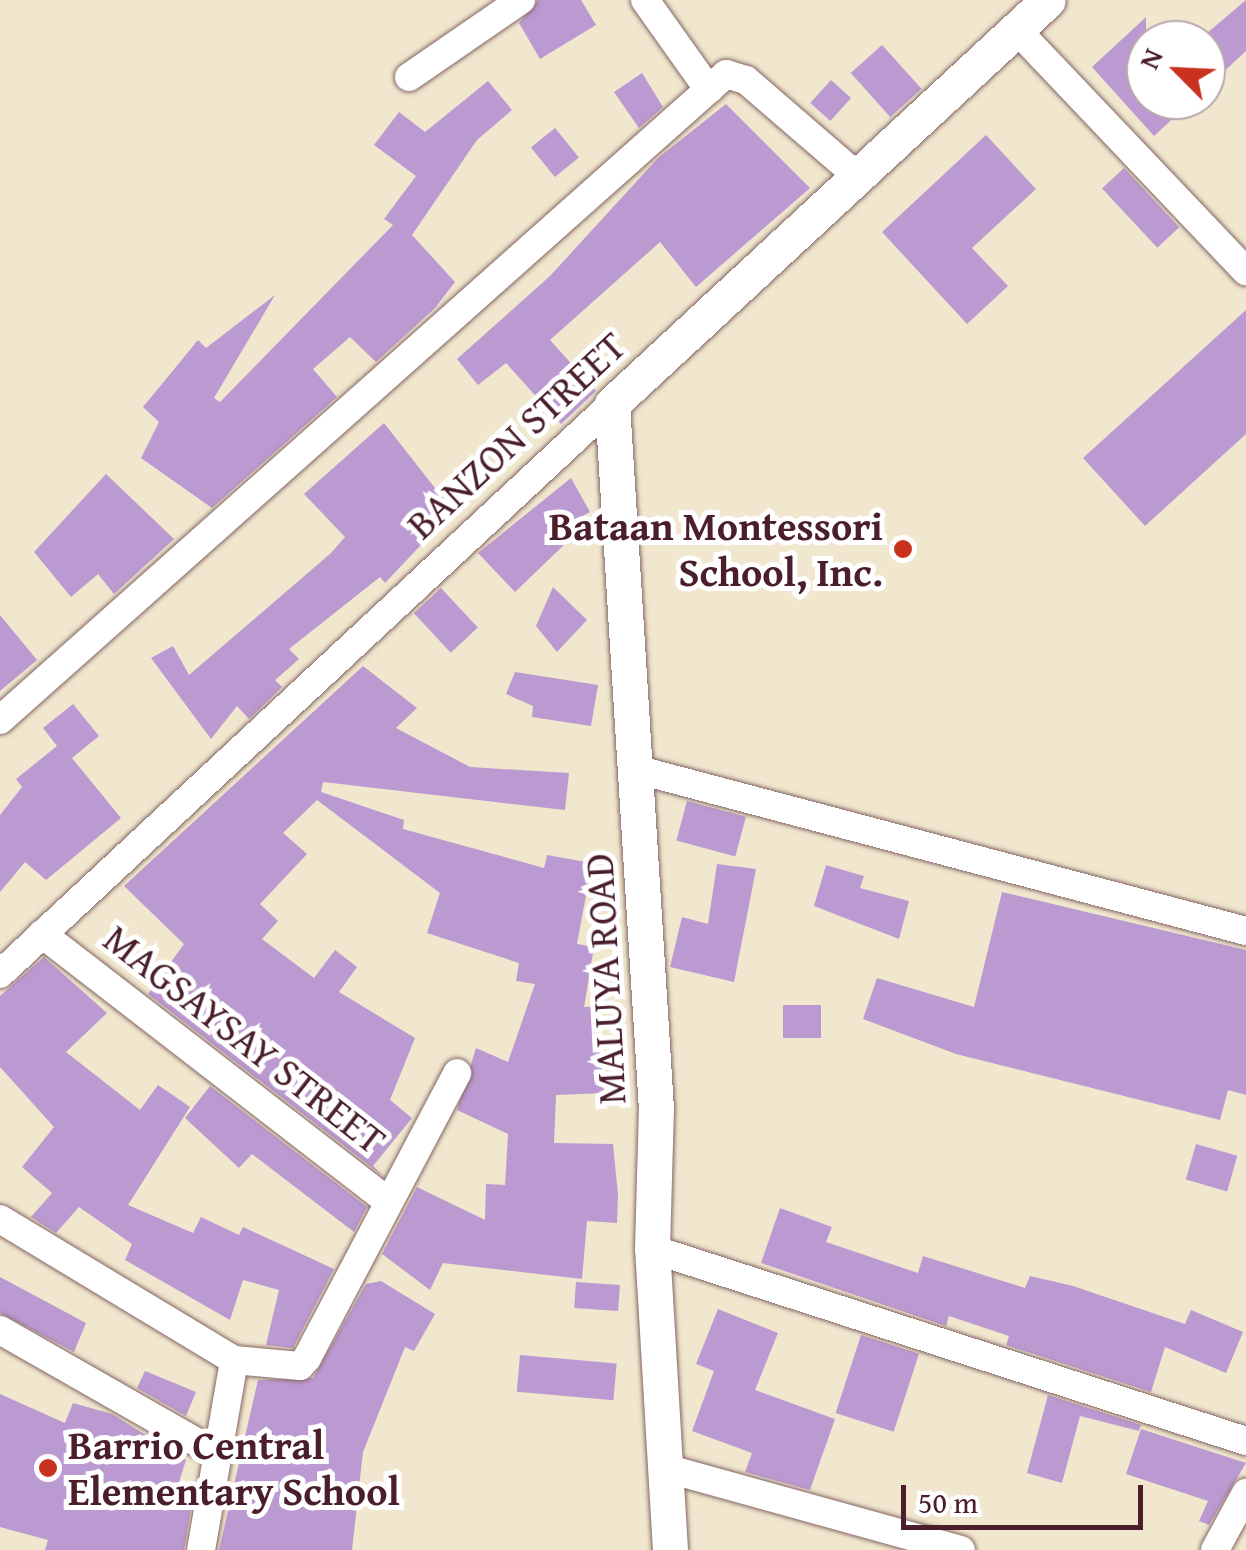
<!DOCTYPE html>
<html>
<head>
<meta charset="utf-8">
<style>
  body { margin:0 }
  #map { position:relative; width:1246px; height:1550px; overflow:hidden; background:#f0e7ce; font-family:"Gentium Book Plus",serif }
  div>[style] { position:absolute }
  .building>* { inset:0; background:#bb9ad1; transform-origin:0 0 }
  .roads { filter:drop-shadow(0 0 2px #846564) drop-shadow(0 0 2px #846564) }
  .minor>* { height:28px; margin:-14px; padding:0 14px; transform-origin:14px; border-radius:14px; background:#fff }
  .tertiary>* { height:35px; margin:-17.5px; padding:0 17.5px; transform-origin:17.5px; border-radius:17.5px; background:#fff }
  .dots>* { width:28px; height:28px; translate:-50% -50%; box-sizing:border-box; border:5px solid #fff; border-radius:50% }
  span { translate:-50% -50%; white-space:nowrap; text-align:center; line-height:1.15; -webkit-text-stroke:10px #fff; paint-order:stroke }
  .street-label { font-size:40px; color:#4a1f2b }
  .poi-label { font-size:40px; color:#4a1f2b; font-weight:700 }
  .right { translate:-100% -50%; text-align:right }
  .left { translate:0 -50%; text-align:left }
  .north { position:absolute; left:1126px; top:20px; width:100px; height:100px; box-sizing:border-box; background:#fff; border:2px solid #b7a5aa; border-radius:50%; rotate:294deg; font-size:28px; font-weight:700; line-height:40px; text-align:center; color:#4a1f2b }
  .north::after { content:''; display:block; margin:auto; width:35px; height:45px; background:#c8321e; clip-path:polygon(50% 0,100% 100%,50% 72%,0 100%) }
  .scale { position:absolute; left:901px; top:1485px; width:242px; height:45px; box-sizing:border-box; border:5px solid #4a1f2b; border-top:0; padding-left:12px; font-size:30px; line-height:35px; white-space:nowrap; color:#4a1f2b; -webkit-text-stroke:8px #fff; paint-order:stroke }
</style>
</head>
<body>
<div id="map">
  <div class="building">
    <i style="clip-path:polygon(538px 0,581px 0,596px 25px,540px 59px,519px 23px)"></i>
    <i style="clip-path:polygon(1246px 0,1246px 51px,1206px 88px,1206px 34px)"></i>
    <i style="clip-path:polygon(1146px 17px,1146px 100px,1193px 100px,1154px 136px,1092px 67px)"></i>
    <i style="left:882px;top:45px;width:59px;height:42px;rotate:48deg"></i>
    <i style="clip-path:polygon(642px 73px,663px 107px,639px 128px,614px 92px)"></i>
    <i style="left:831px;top:80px;width:27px;height:31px;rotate:42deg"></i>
    <i style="clip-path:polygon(488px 81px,512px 110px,477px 140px,412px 235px,455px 282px,435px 308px,376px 362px,350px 337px,313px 369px,337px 397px,212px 508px,141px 458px,159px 422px,143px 407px,198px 340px,206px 348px,275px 295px,214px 398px,220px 402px,393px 225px,384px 219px,416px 176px,374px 145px,399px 112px,425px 132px)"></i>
    <i style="clip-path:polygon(726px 104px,810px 188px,696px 287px,660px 242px,550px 340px,596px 391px,561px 424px,506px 363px,478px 385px,457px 359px,550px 276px,658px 158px)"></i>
    <i style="left:555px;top:128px;width:38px;height:31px;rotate:51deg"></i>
    <i style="clip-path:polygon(986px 135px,1036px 189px,972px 248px,1008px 286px,967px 324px,882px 232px)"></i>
    <i style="left:1124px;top:168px;width:81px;height:30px;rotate:47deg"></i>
    <i style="clip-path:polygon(1246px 310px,1246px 434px,1145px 526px,1083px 458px)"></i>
    <i style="clip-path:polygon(384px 423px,453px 511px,385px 583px,380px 577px,289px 649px,299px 659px,275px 680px,282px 687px,249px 719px,237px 706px,211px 739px,151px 658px,173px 646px,189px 675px,331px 553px,345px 537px,304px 494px)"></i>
    <i style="clip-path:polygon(106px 474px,174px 539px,114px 594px,98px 574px,71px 597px,34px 552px)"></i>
    <i style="clip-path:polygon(571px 478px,590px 512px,557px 530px,567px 542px,515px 592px,478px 553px)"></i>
    <i style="clip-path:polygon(553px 587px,587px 620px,557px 652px,536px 626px)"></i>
    <i style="left:441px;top:588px;width:54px;height:37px;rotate:47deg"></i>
    <i style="clip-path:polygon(0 615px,37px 660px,0 691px)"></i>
    <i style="clip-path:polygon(363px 666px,417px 708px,396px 728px,470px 767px,569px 773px,565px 810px,323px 782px,321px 792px,404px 820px,403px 829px,544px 868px,547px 855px,592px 863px,577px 944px,594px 947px,584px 1007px,597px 1007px,604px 1093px,556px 1095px,554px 1143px,613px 1144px,618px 1195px,617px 1223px,587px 1221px,582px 1279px,443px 1263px,430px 1290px,382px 1254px,417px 1187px,485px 1220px,486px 1184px,505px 1185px,508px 1134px,457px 1110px,476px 1048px,508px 1062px,535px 984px,516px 981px,519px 963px,427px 933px,440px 893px,317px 800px,283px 833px,307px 854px,260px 904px,278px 921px,262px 939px,314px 978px,335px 950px,357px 967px,339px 992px,415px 1038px,390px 1100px,412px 1118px,373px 1166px,383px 1176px,148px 994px,184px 944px,124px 886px)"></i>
    <i style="clip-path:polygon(515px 672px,598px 685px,591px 726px,532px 717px,533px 706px,506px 694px)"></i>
    <i style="clip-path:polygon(73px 704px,99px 736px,72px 758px,121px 818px,46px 880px,25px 862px,0 892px,0 815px,22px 787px,16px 779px,57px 746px,43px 728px)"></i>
    <i style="left:687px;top:801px;width:61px;height:41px;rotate:15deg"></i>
    <i style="clip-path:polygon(717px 864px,756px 869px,734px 982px,670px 967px,682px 917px,708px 924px)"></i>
    <i style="clip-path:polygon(826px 865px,864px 876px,860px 888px,909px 901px,899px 939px,814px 906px)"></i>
    <i style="clip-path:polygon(1002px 892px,1246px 950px,1246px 1095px,1228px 1090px,1220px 1120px,956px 1054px,863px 1019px,877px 978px,974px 1007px)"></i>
    <i style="clip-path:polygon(44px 957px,107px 1013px,66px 1052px,140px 1110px,158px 1085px,190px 1107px,128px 1205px,193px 1233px,201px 1217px,239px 1235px,243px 1227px,334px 1269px,293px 1348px,266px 1345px,279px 1290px,243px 1280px,230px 1320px,125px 1260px,132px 1244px,79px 1207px,56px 1233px,31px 1217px,52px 1193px,22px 1167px,54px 1127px,0 1067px,0 996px)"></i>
    <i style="left:783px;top:1005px;width:38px;height:33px"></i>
    <i style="clip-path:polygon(210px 1086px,367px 1207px,354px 1232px,252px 1154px,239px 1168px,185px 1118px)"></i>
    <i style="left:1196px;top:1144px;width:43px;height:37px;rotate:16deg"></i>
    <i style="clip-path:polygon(780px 1208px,832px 1227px,826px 1242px,918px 1273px,923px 1256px,1025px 1288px,1030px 1276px,1073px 1286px,1185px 1324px,1191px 1310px,1243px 1332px,1226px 1373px,1165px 1347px,1151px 1392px,1006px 1345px,1009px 1336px,949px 1316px,946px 1326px,761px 1263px)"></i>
    <i style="clip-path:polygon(0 1277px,86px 1323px,74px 1352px,0 1313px)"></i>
    <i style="clip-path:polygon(381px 1281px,435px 1314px,414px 1351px,405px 1347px,363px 1452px,352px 1550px,219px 1550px,258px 1380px,313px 1378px,366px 1284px)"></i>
    <i style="left:576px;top:1282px;width:44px;height:26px;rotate:4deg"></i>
    <i style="clip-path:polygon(718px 1309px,778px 1333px,755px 1390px,835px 1419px,810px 1490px,745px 1472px,752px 1453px,692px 1431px,714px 1371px,696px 1364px)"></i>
    <i style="left:861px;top:1335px;width:61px;height:82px;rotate:18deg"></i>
    <i style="left:520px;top:1355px;width:97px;height:37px;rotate:5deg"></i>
    <i style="clip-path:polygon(145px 1371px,196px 1392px,186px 1416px,137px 1388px)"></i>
    <i style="clip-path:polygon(0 1394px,65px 1423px,73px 1403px,112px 1414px,186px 1460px,174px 1498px,192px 1502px,184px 1550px,45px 1550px,48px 1540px,0 1527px)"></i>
    <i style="clip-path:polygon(1048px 1395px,1141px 1425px,1139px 1431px,1080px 1416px,1062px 1483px,1027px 1473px)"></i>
    <i style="clip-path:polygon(1141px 1429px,1246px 1463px,1209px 1525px,1199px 1521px,1208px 1501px,1126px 1474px)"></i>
  </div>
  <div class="roads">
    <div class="minor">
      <i style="left:645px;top:0;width:110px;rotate:54.6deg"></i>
      <i style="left:1016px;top:29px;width:334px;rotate:46.5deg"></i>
      <i style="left:409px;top:77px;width:136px;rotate:-34.5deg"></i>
      <i style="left:0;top:720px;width:972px;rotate:-41.66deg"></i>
      <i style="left:726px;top:74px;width:21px;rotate:17deg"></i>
      <i style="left:746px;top:80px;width:144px;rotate:40.8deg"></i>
      <i style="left:635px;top:769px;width:632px;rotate:14.85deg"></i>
      <i style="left:42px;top:934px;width:436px;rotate:37.7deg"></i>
      <i style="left:0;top:974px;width:836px;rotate:-42.96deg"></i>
      <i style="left:0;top:1219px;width:273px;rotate:31.1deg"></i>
      <i style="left:652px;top:1249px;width:624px;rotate:17.91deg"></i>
      <i style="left:0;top:1330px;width:252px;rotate:29.7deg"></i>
      <i style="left:234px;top:1360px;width:66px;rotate:5.2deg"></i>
      <i style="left:300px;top:1366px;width:11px;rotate:-49deg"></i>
      <i style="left:307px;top:1358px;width:322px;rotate:-62.2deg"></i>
      <i style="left:665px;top:1468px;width:307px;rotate:15.5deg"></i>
      <i style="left:201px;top:1550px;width:193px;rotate:-80.1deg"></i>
      <i style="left:1215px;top:1550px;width:65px;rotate:-61.5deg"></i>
    </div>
    <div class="tertiary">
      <i style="left:670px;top:1550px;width:302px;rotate:-93.4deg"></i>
      <i style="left:652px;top:1249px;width:140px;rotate:-88.4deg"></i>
      <i style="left:656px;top:1109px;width:706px;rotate:-93.57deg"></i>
      <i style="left:612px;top:404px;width:594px;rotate:-42.82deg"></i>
    </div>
  </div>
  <div class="dots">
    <i style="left:903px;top:549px;background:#c8321e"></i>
    <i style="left:48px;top:1468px;background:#c8321e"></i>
  </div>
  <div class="street-label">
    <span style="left:516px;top:435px;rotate:-43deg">BANZON STREET</span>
    <span style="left:605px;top:979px;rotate:-93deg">MALUYA ROAD</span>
    <span style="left:245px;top:1039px;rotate:38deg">MAGSAYSAY STREET</span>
  </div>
  <div class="poi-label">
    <span class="right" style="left:883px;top:549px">Bataan Montessori<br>School, Inc.</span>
    <span class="left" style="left:68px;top:1468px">Barrio Central<br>Elementary School</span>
  </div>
  <div class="north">N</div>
  <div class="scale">50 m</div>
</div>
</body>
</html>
